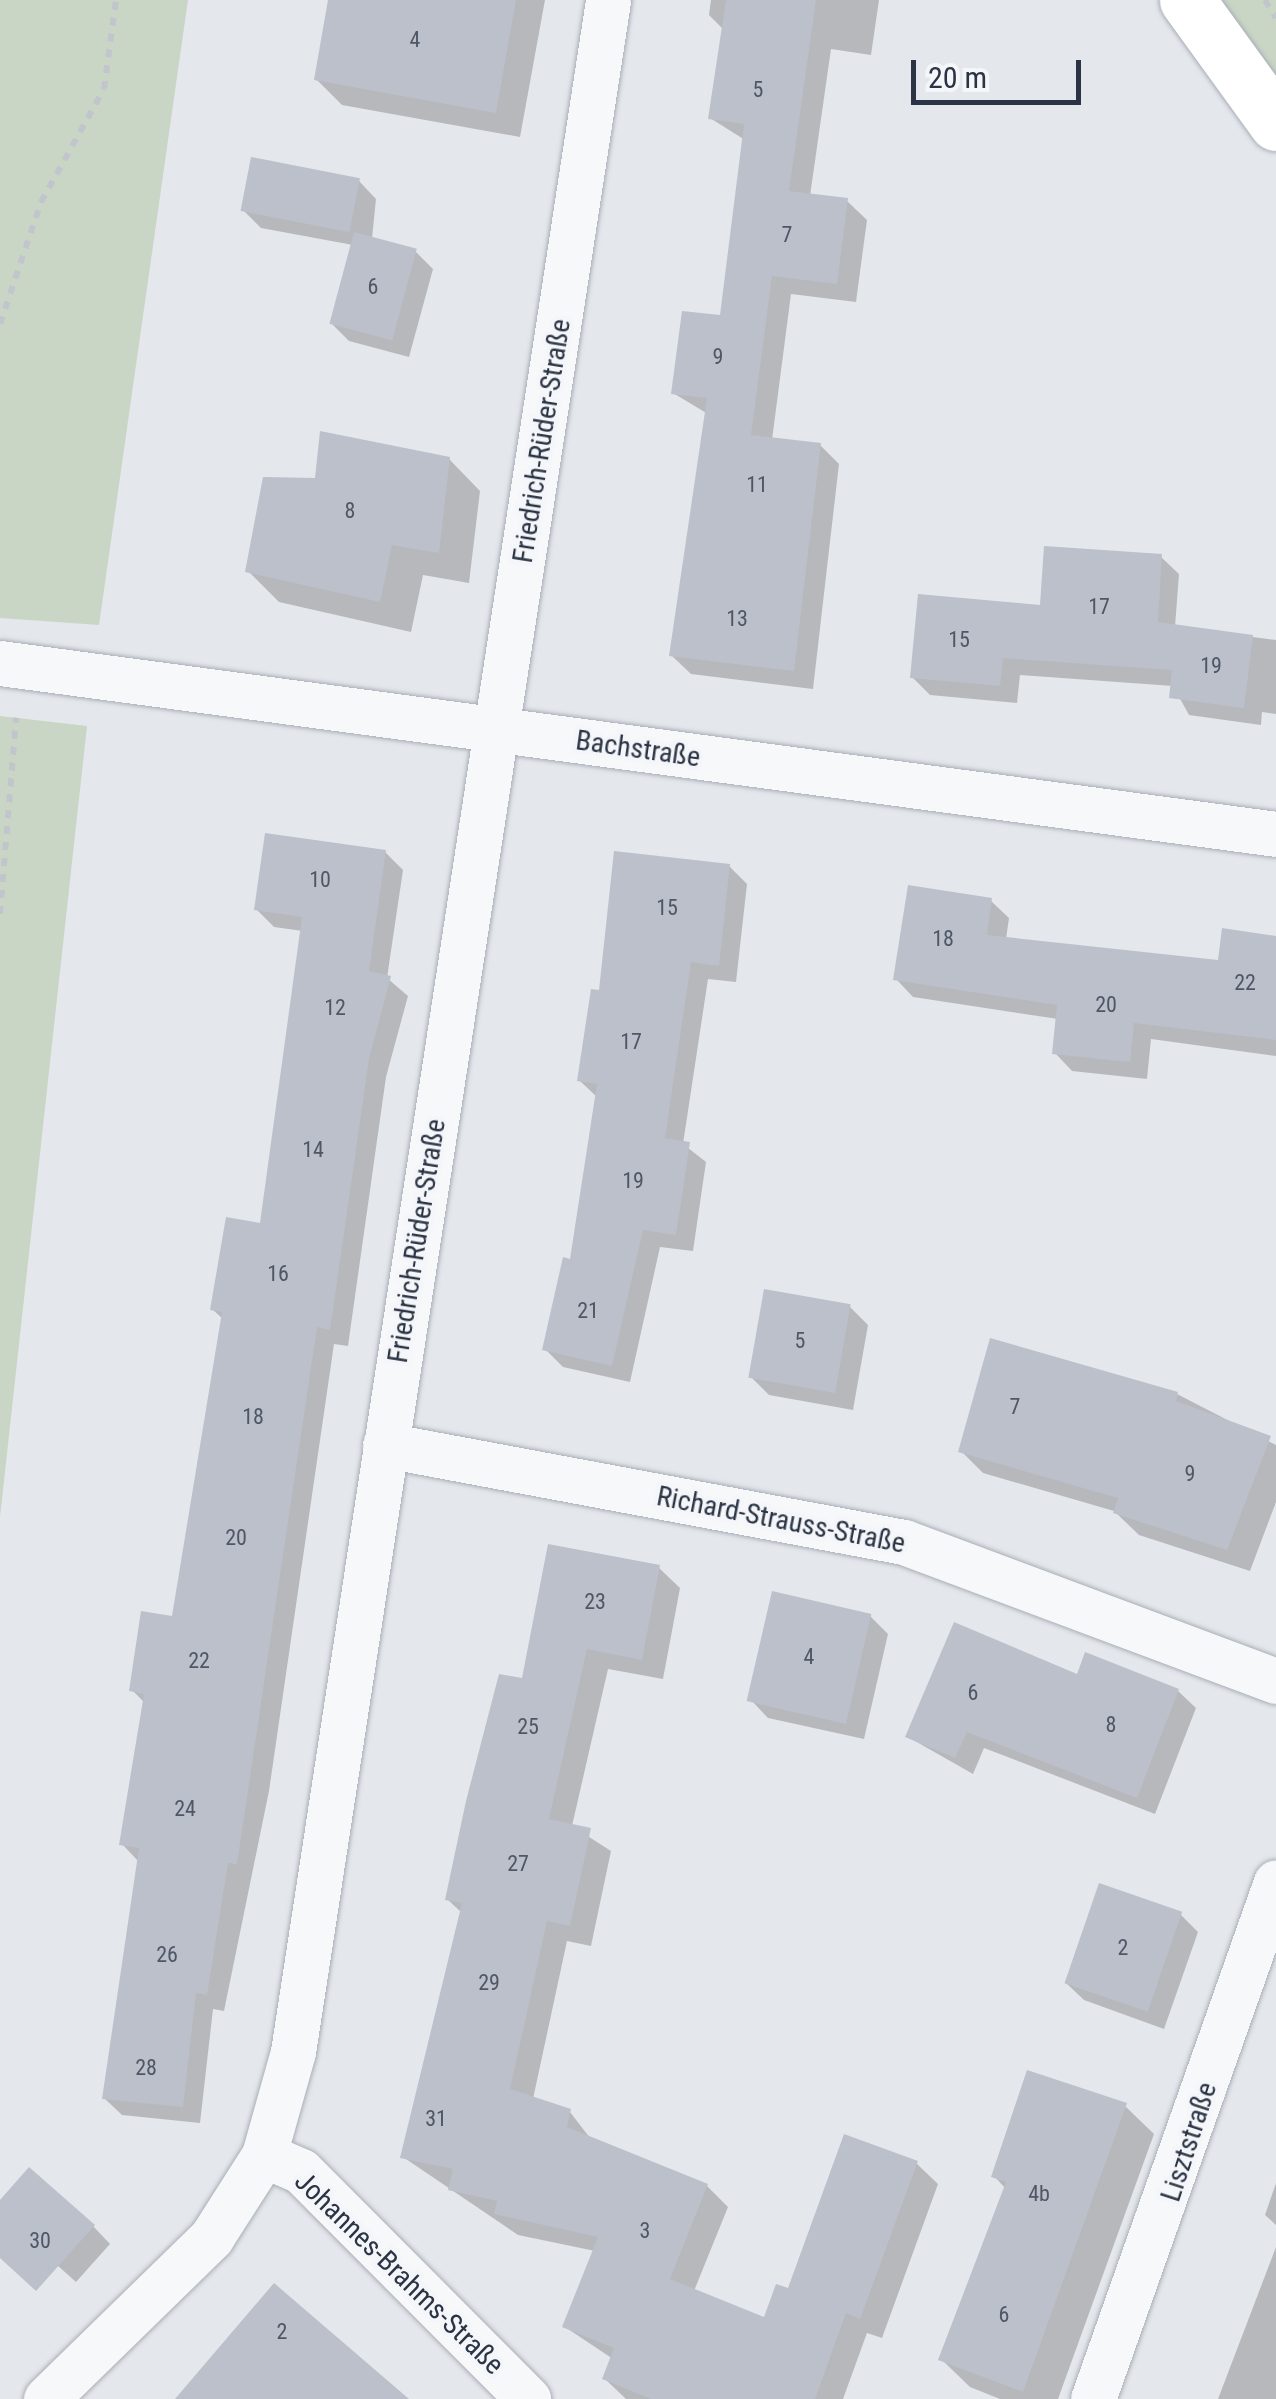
<!DOCTYPE html>
<html>
<head>
<meta charset="utf-8">
<style>
  body { margin:0 }
  #map { position:relative; width:1276px; height:2399px; overflow:hidden; background:#e4e7ec; font-family:"Roboto Condensed",sans-serif }
  div>[style] { position:absolute }
  .green>* { inset:0; background:#c9d6c5 }
  .shadow>* { inset:0; background:#0003 }
  .building>* { inset:0; background:#bbc0ca; transform-origin:0 0 }
  .path>* { height:6px; margin-top:-3px; transform-origin:0; background:repeating-linear-gradient(90deg,#c2c5cb 0 8px,transparent 0 16px) }
  .roads { filter:drop-shadow(0 0 2px #a9aeb7) drop-shadow(0 0 2px #a9aeb7) }
  .street>* { height:45px; margin:-22.5px; padding:0 22.5px; transform-origin:22.5px; border-radius:22.5px; background:#f7f8fa }
  .secondary>* { height:55px; margin:-27.5px; padding:0 27.5px; transform-origin:27.5px; border-radius:27.5px; background:#fff }
  span { translate:-50% -50%; white-space:nowrap; text-align:center; line-height:1.15; -webkit-text-stroke:9px #f4f6f9; paint-order:stroke }
  .number-label { font-size:22px; color:#4f5766 }
  .number-label span { -webkit-text-stroke-width:0 }
  .street-label { font-size:28px; color:#2b3445 }
  .scale { position:absolute; left:911px; top:60px; width:170px; height:45px; box-sizing:border-box; border:5px solid #2b3445; border-top:0; padding-left:12px; font-size:30px; line-height:35px; white-space:nowrap; color:#2b3445; -webkit-text-stroke:8px #f4f6f9; paint-order:stroke }
</style>
</head>
<body>
<div id="map">
  <div class="green">
    <i style="clip-path:polygon(0 0,188px 0,99px 625px,0 618px)"></i>
    <i style="clip-path:polygon(1214px 0,1276px 0,1276px 91px)"></i>
    <i style="clip-path:polygon(0 716px,87px 726px,0 1517px)"></i>
  </div>
  <div class="shadow">
    <i style="clip-path:polygon(331px 0,545px 0,520px 137px,342px 105px,316px 79px)"></i>
    <i style="clip-path:polygon(711px 0,879px 0,871px 55px,831px 49px,810px 196px,847px 201px,867px 220px,856px 302px,791px 294px,772px 440px,820px 445px,839px 464px,813px 689px,691px 674px,671px 655px,708px 414px,673px 393px,722px 318px,745px 140px,710px 118px,724px 30px,709px 15px)"></i>
    <i style="clip-path:polygon(359px 181px,376px 199px,372px 239px,416px 252px,433px 269px,409px 357px,349px 341px,331px 323px,353px 245px,261px 228px,243px 210px)"></i>
    <i style="clip-path:polygon(449px 459px,480px 491px,469px 583px,423px 575px,411px 632px,279px 602px,248px 571px,317px 481px)"></i>
    <i style="clip-path:polygon(1161px 557px,1179px 574px,1175px 627px,1276px 640px,1276px 714px,1262px 712px,1261px 725px,1189px 715px,1173px 686px,1020px 675px,1017px 703px,930px 695px,912px 677px)"></i>
    <i style="clip-path:polygon(385px 852px,403px 870px,387px 978px,408px 996px,386px 1077px,348px 1346px,334px 1344px,269px 1791px,224px 2011px,213px 2009px,200px 2123px,122px 2115px,104px 2098px,139px 1862px,122px 1844px,145px 1703px,132px 1690px,174px 1619px,224px 1320px,212px 1309px,262px 1226px,303px 931px,274px 927px,256px 909px)"></i>
    <i style="clip-path:polygon(729px 866px,747px 884px,736px 982px,708px 979px,683px 1144px,706px 1162px,693px 1251px,660px 1247px,630px 1382px,563px 1367px,545px 1349px,573px 1262px,598px 1098px,580px 1081px,601px 993px)"></i>
    <i style="clip-path:polygon(991px 901px,1009px 918px,1006px 939px,1220px 962px,1276px 938px,1276px 1056px,1151px 1039px,1147px 1079px,1072px 1071px,1055px 1053px,1058px 1019px,913px 997px,896px 979px)"></i>
    <i style="clip-path:polygon(850px 1307px,868px 1325px,853px 1410px,769px 1395px,751px 1377px)"></i>
    <i style="clip-path:polygon(1177px 1394px,1276px 1445px,1276px 1502px,1250px 1571px,1139px 1535px,1114px 1511px,983px 1473px,961px 1451px)"></i>
    <i style="clip-path:polygon(658px 1567px,680px 1588px,663px 1679px,608px 1669px,572px 1826px,611px 1851px,591px 1946px,567px 1941px,533px 2099px,570px 2112px,590px 2138px,707px 2186px,728px 2207px,694px 2291px,765px 2320px,916px 2163px,938px 2184px,882px 2338px,867px 2333px,843px 2399px,626px 2399px,605px 2379px,613px 2359px,565px 2327px,595px 2251px,518px 2235px,403px 2157px,462px 1913px,447px 1899px,524px 1681px)"></i>
    <i style="clip-path:polygon(870px 1616px,888px 1634px,864px 1739px,768px 1718px,751px 1700px)"></i>
    <i style="clip-path:polygon(1078px 1677px,1178px 1691px,1196px 1708px,1155px 1814px,984px 1748px,973px 1774px,908px 1737px)"></i>
    <i style="clip-path:polygon(1180px 1914px,1198px 1932px,1164px 2029px,1084px 2000px,1066px 1983px)"></i>
    <i style="clip-path:polygon(1125px 2106px,1154px 2134px,1058px 2399px,1000px 2399px,970px 2387px,941px 2359px,1006px 2189px,994px 2176px)"></i>
    <i style="clip-path:polygon(1276px 2183px,1276px 2225px,1265px 2215px)"></i>
    <i style="clip-path:polygon(0 2204px,93px 2226px,110px 2244px,76px 2282px,0 2214px)"></i>
    <i style="clip-path:polygon(1276px 2247px,1276px 2399px,1218px 2399px)"></i>
  </div>
  <div class="building">
    <i style="clip-path:polygon(328px 0,516px 0,496px 113px,314px 80px)"></i>
    <i style="clip-path:polygon(726px 0,816px 0,789px 191px,848px 198px,837px 284px,772px 276px,751px 435px,821px 443px,794px 671px,669px 656px,707px 398px,671px 394px,682px 311px,720px 315px,744px 124px,708px 119px)"></i>
    <i style="left:251px;top:157px;width:111px;height:55px;rotate:11deg"></i>
    <i style="left:354px;top:232px;width:65px;height:95px;rotate:15deg"></i>
    <i style="clip-path:polygon(320px 431px,450px 457px,439px 553px,392px 545px,380px 602px,245px 572px,263px 477px,315px 478px)"></i>
    <i style="clip-path:polygon(1044px 546px,1162px 554px,1158px 622px,1253px 635px,1244px 708px,1169px 698px,1172px 670px,1003px 658px,1000px 686px,910px 678px,918px 594px,1040px 605px)"></i>
    <i style="clip-path:polygon(265px 833px,386px 850px,369px 971px,391px 976px,369px 1059px,330px 1330px,317px 1327px,237px 1864px,228px 1863px,207px 1995px,196px 1993px,183px 2107px,102px 2099px,139px 1848px,119px 1845px,144px 1694px,129px 1691px,141px 1611px,172px 1616px,222px 1312px,210px 1310px,226px 1217px,260px 1223px,302px 917px,254px 910px)"></i>
    <i style="clip-path:polygon(614px 851px,730px 864px,719px 966px,691px 962px,665px 1138px,690px 1142px,676px 1235px,643px 1230px,612px 1366px,542px 1350px,563px 1257px,570px 1259px,597px 1084px,577px 1081px,591px 989px,599px 990px)"></i>
    <i style="clip-path:polygon(908px 885px,992px 898px,987px 935px,1218px 960px,1222px 928px,1276px 936px,1276px 1040px,1134px 1023px,1130px 1062px,1052px 1054px,1057px 1005px,893px 980px)"></i>
    <i style="left:764px;top:1289px;width:88px;height:90px;rotate:10deg"></i>
    <i style="clip-path:polygon(990px 1338px,1178px 1392px,1176px 1401px,1271px 1436px,1227px 1550px,1113px 1513px,1118px 1498px,958px 1452px)"></i>
    <i style="clip-path:polygon(548px 1544px,660px 1565px,642px 1660px,587px 1649px,549px 1819px,591px 1828px,570px 1926px,547px 1921px,510px 2089px,571px 2109px,567px 2127px,708px 2184px,670px 2279px,764px 2317px,776px 2284px,788px 2288px,844px 2134px,918px 2161px,860px 2319px,846px 2313px,815px 2399px,651px 2399px,602px 2379px,614px 2348px,562px 2327px,598px 2237px,494px 2214px,497px 2201px,448px 2190px,453px 2169px,400px 2158px,462px 1903px,445px 1900px,466px 1801px,499px 1674px,522px 1678px)"></i>
    <i style="left:772px;top:1591px;width:102px;height:113px;rotate:13deg"></i>
    <i style="clip-path:polygon(954px 1622px,1077px 1674px,1085px 1652px,1179px 1689px,1137px 1798px,967px 1732px,955px 1758px,905px 1737px)"></i>
    <i style="left:1099px;top:1883px;width:88px;height:106px;rotate:19deg"></i>
    <i style="clip-path:polygon(1027px 2070px,1127px 2103px,1023px 2392px,938px 2360px,1006px 2182px,991px 2177px)"></i>
    <i style="clip-path:polygon(29px 2167px,95px 2225px,36px 2291px,0 2258px,0 2200px)"></i>
    <i style="clip-path:polygon(274px 2283px,409px 2399px,175px 2399px)"></i>
  </div>
  <div class="path">
    <i style="left:1265px;top:0;width:21px;rotate:59deg"></i>
    <i style="left:0;top:324px;width:129px;rotate:-71.4deg"></i>
    <i style="left:41px;top:202px;width:129px;rotate:-60.9deg"></i>
    <i style="left:104px;top:89px;width:90px;rotate:-82.3deg"></i>
    <i style="left:0;top:914px;width:197px;rotate:-85.3deg"></i>
  </div>
  <div class="roads">
    <div class="street">
      <i style="left:0;top:663px;width:1287px;rotate:7.63deg"></i>
      <i style="left:385px;top:1445px;width:528px;rotate:10.59deg"></i>
      <i style="left:904px;top:1542px;width:397px;rotate:20.5deg"></i>
      <i style="left:264px;top:2155px;width:40px;rotate:23.4deg"></i>
      <i style="left:301px;top:2171px;width:322px;rotate:45.1deg"></i>
      <i style="left:46px;top:2399px;width:231px;rotate:-44.3deg"></i>
      <i style="left:211px;top:2238px;width:98px;rotate:-57.4deg"></i>
      <i style="left:264px;top:2155px;width:107px;rotate:-74.3deg"></i>
      <i style="left:293px;top:2052px;width:2076px;rotate:-81.27deg"></i>
      <i style="left:1093px;top:2399px;width:548px;rotate:-70.51deg"></i>
    </div>
    <div class="secondary">
      <i style="left:1187px;top:0;width:152px;rotate:54.1deg"></i>
    </div>
  </div>
  <div class="number-label">
    <span style="left:415px;top:40px">4</span>
    <span style="left:758px;top:90px">5</span>
    <span style="left:787px;top:235px">7</span>
    <span style="left:373px;top:287px">6</span>
    <span style="left:718px;top:357px">9</span>
    <span style="left:757px;top:485px">11</span>
    <span style="left:350px;top:511px">8</span>
    <span style="left:1099px;top:607px">17</span>
    <span style="left:737px;top:619px">13</span>
    <span style="left:959px;top:640px">15</span>
    <span style="left:1211px;top:666px">19</span>
    <span style="left:320px;top:880px">10</span>
    <span style="left:667px;top:908px">15</span>
    <span style="left:943px;top:939px">18</span>
    <span style="left:1245px;top:983px">22</span>
    <span style="left:1106px;top:1005px">20</span>
    <span style="left:335px;top:1008px">12</span>
    <span style="left:631px;top:1042px">17</span>
    <span style="left:313px;top:1150px">14</span>
    <span style="left:633px;top:1181px">19</span>
    <span style="left:278px;top:1274px">16</span>
    <span style="left:588px;top:1311px">21</span>
    <span style="left:800px;top:1341px">5</span>
    <span style="left:1015px;top:1407px">7</span>
    <span style="left:253px;top:1417px">18</span>
    <span style="left:1190px;top:1474px">9</span>
    <span style="left:236px;top:1538px">20</span>
    <span style="left:595px;top:1602px">23</span>
    <span style="left:809px;top:1657px">4</span>
    <span style="left:199px;top:1661px">22</span>
    <span style="left:973px;top:1693px">6</span>
    <span style="left:1111px;top:1725px">8</span>
    <span style="left:528px;top:1727px">25</span>
    <span style="left:185px;top:1809px">24</span>
    <span style="left:518px;top:1864px">27</span>
    <span style="left:1123px;top:1948px">2</span>
    <span style="left:167px;top:1955px">26</span>
    <span style="left:489px;top:1983px">29</span>
    <span style="left:146px;top:2068px">28</span>
    <span style="left:436px;top:2119px">31</span>
    <span style="left:1039px;top:2194px">4b</span>
    <span style="left:645px;top:2231px">3</span>
    <span style="left:40px;top:2241px">30</span>
    <span style="left:1004px;top:2315px">6</span>
    <span style="left:282px;top:2332px">2</span>
  </div>
  <div class="street-label">
    <span style="left:542px;top:441px;rotate:-81deg">Friedrich-Rüder-Straße</span>
    <span style="left:638px;top:749px;rotate:8deg">Bachstraße</span>
    <span style="left:417px;top:1241px;rotate:-81deg">Friedrich-Rüder-Straße</span>
    <span style="left:781px;top:1520px;rotate:11deg">Richard-Strauss-Straße</span>
    <span style="left:1189px;top:2142px;rotate:-72deg">Lisztstraße</span>
    <span style="left:399px;top:2273px;rotate:44deg">Johannes-Brahms-Straße</span>
  </div>
  <div class="scale">20 m</div>
</div>
</body>
</html>
